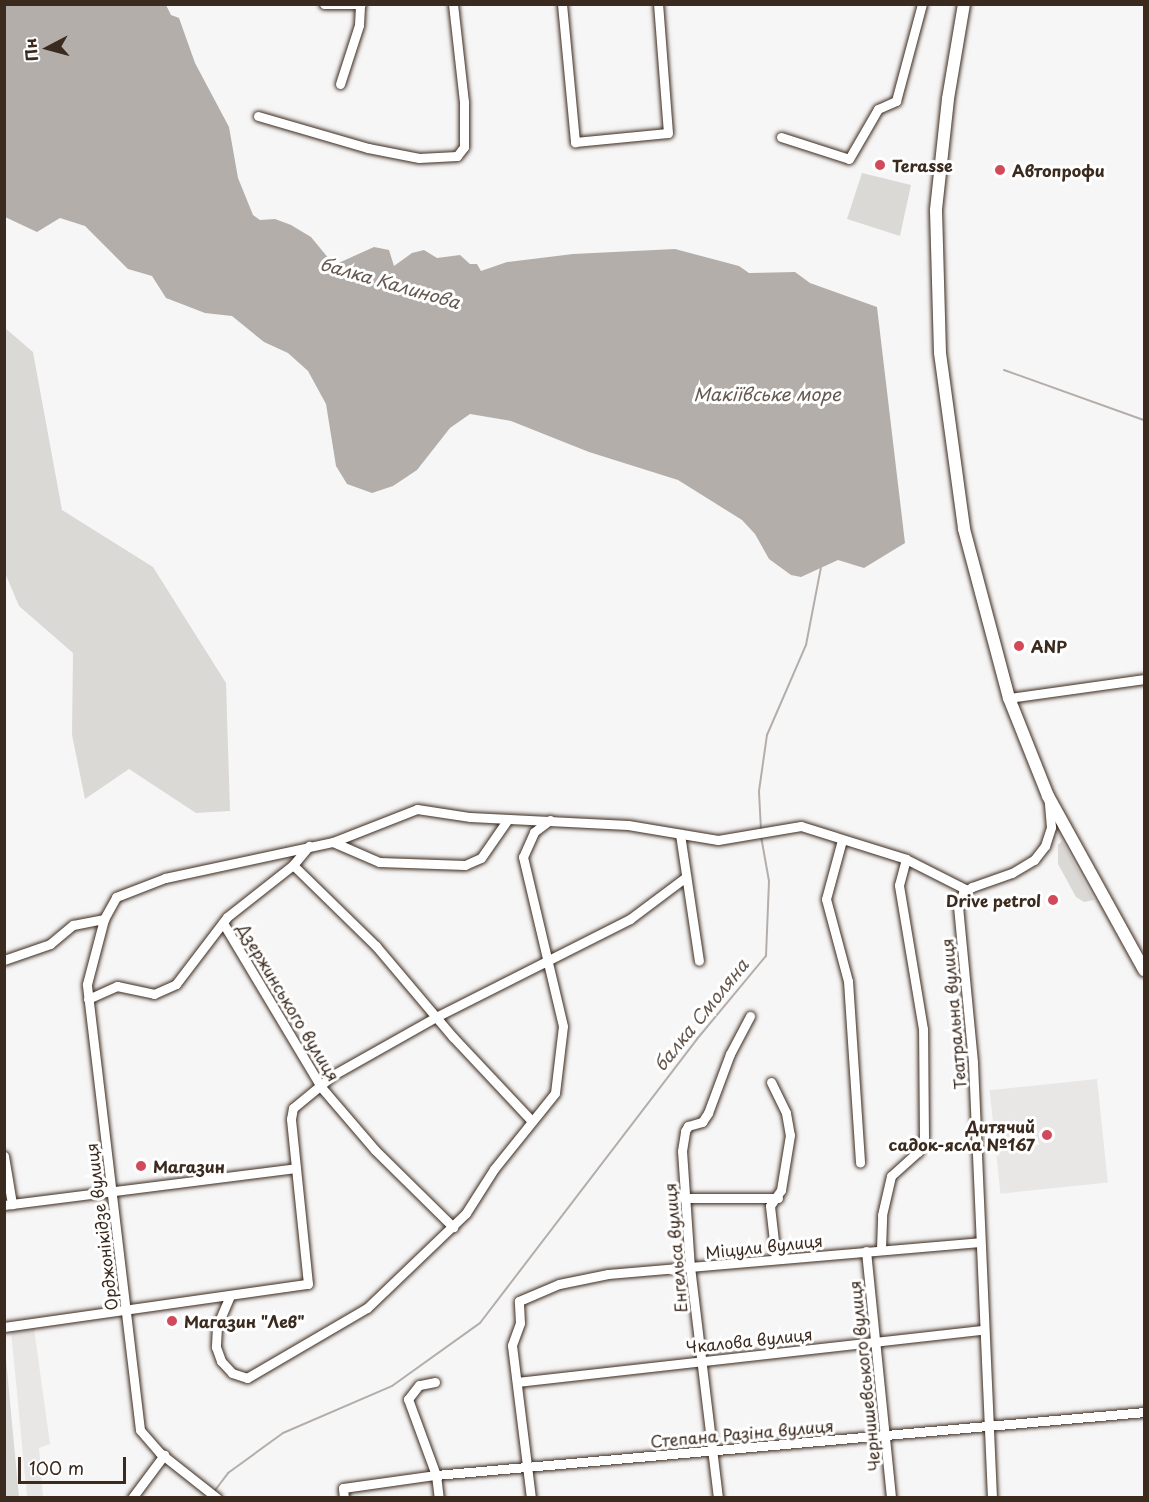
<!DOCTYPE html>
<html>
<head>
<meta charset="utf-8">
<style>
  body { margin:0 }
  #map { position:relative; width:1149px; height:1502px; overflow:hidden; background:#f7f6f6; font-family:"Playpen Sans",sans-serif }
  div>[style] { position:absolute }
  .built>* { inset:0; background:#e9e7e6; transform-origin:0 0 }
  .green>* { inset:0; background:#dbd9d6 }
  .water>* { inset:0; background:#b4aeaa }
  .stream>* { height:2px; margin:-1px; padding:0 1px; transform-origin:1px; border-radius:1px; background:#b4aeaa }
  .roads { filter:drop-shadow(0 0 2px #3b2a1e) drop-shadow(0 0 2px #3b2a1e) }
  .minor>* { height:9px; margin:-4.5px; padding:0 4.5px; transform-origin:4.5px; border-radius:4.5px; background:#fff }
  .major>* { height:12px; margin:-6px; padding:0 6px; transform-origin:6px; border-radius:6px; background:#fff }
  .dots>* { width:16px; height:16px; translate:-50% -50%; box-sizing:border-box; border:3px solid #fff; border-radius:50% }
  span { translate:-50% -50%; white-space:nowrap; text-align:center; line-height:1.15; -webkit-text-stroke:6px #fff; paint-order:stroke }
  .poi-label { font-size:16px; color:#3b2a1e; font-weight:700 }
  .left { translate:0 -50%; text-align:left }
  .right { translate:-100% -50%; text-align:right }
  .street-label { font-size:16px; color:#3b2a1e }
  .water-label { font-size:18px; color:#65584f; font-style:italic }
  .frame { position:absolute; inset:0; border:6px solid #3b2a1e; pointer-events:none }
  .north { position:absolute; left:18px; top:18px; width:60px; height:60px; -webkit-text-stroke:4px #fff; paint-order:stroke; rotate:264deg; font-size:16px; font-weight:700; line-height:24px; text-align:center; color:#3b2a1e }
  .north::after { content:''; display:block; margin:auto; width:21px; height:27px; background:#3b2a1e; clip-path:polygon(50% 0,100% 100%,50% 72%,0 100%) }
  .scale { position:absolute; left:18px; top:1457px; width:108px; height:27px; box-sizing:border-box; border:3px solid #3b2a1e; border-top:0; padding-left:8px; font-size:18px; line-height:21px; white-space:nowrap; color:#3b2a1e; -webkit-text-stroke:4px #fff; paint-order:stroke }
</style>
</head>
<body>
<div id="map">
  <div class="built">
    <i style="left:1097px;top:1079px;width:104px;height:108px;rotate:84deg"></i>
    <i style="clip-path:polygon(34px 1328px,50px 1444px,39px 1448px,43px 1497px,27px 1497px,11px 1331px)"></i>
  </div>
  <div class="green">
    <i style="clip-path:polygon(862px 173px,911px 185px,900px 236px,847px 219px)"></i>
    <i style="clip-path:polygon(5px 328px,33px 352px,62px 510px,153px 567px,226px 683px,230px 811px,196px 813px,129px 769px,85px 799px,72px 735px,73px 653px,19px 606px,5px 573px)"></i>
    <i style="clip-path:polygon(1062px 841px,1094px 900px,1084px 902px,1076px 897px,1058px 864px,1058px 845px)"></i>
    <i style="clip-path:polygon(4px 1337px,10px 1402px,19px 1497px,5px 1497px)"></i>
  </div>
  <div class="water">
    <i style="clip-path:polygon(5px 4px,166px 5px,171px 15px,179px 18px,195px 63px,229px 127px,238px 178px,253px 215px,260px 220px,275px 219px,291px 225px,311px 237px,334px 265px,374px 247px,389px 250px,394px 266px,412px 253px,424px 250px,437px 258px,460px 255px,470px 264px,477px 264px,481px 271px,507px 262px,573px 254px,675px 249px,739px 266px,749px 273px,795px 272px,810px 283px,877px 307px,905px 543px,864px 568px,838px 560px,801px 577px,791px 575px,769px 559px,755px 534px,742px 520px,678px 480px,589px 452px,511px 421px,470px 414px,450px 428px,417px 470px,393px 486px,372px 493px,347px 484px,336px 466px,326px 404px,308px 371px,288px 353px,264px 342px,232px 316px,205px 313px,166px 298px,152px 276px,128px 269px,85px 226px,60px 218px,37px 232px,5px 217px)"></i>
  </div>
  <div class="stream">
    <i style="left:1004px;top:370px;width:149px;rotate:19.7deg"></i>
    <i style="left:761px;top:830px;width:39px;rotate:-93deg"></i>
    <i style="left:759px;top:791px;width:57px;rotate:-81.9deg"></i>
    <i style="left:767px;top:735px;width:98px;rotate:-66.6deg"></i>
    <i style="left:806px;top:645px;width:79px;rotate:-79.1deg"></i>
    <i style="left:213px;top:1493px;width:25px;rotate:-53deg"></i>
    <i style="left:228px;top:1473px;width:68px;rotate:-36deg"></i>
    <i style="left:283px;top:1433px;width:119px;rotate:-23.3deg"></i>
    <i style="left:392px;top:1386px;width:108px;rotate:-35.6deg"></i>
    <i style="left:480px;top:1323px;width:357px;rotate:-52.6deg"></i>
    <i style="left:697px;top:1039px;width:108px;rotate:-50.3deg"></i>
    <i style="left:766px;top:956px;width:75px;rotate:-87.7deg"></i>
    <i style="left:769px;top:881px;width:46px;rotate:-100.1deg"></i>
  </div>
  <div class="roads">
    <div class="minor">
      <i style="left:324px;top:4px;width:37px"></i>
      <i style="left:562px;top:4px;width:139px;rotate:84.6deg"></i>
      <i style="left:575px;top:142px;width:93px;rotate:-5.5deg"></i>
      <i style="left:668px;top:133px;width:129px;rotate:-94.4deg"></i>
      <i style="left:340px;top:84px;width:62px;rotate:-72.1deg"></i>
      <i style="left:359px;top:25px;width:21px;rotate:-87deg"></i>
      <i style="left:258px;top:116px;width:115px;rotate:16.2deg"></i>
      <i style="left:368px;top:148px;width:52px;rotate:11.1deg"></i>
      <i style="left:419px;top:158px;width:38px;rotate:-3deg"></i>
      <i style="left:457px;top:156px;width:11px;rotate:-52deg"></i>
      <i style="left:464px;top:147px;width:45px;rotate:-90deg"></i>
      <i style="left:464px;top:102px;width:99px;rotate:-96.4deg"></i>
      <i style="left:781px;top:137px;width:71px;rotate:17.9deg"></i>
      <i style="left:849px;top:159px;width:58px;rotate:-59.9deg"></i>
      <i style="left:878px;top:109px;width:20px;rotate:-24deg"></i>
      <i style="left:896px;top:101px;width:100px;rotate:-75deg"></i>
      <i style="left:1009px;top:698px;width:136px;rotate:-8deg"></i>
      <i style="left:680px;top:834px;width:128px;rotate:81.5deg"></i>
      <i style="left:842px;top:840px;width:61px;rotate:105.2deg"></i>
      <i style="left:826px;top:899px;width:85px;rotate:75deg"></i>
      <i style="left:848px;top:981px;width:182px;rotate:86.2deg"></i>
      <i style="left:333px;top:842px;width:50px;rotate:23.5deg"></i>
      <i style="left:379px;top:862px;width:86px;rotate:2deg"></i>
      <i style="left:465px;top:865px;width:17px;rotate:-24deg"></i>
      <i style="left:481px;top:858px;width:47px;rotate:-55.3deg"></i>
      <i style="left:293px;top:865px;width:116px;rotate:44.3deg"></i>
      <i style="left:376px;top:946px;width:119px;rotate:49.8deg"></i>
      <i style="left:453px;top:1037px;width:115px;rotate:46.8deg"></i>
      <i style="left:223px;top:923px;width:191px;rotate:59.1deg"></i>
      <i style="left:321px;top:1087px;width:83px;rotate:49.4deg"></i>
      <i style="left:375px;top:1150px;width:110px;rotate:44.6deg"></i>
      <i style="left:4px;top:960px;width:49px;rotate:-19.2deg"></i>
      <i style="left:50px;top:944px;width:30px;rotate:-40deg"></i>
      <i style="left:73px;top:925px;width:32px;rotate:-11deg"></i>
      <i style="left:88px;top:999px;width:32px;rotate:-24deg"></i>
      <i style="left:117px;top:986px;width:38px;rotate:12deg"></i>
      <i style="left:154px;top:994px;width:24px;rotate:-24deg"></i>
      <i style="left:176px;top:984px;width:84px;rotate:-52.7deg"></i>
      <i style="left:227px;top:917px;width:84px;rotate:-38.2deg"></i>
      <i style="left:293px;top:865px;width:25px;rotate:-50deg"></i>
      <i style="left:771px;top:1082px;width:34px;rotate:64deg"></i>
      <i style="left:786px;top:1113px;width:22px;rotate:80deg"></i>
      <i style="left:790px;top:1135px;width:56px;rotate:99.3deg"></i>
      <i style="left:781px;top:1190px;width:19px;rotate:125deg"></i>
      <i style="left:770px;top:1206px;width:53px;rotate:83.5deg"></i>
      <i style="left:4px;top:1156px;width:49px;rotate:80.5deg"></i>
      <i style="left:683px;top:1198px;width:95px"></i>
      <i style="left:4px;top:1205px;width:294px;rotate:-7.2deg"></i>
      <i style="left:881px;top:1249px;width:34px;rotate:-88deg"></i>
      <i style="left:882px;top:1215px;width:40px;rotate:-77deg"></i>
      <i style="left:891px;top:1176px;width:36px;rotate:-42deg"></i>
      <i style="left:918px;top:1152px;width:16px;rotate:-68deg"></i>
      <i style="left:924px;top:1137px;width:108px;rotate:-90.5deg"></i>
      <i style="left:923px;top:1029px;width:146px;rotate:-99.5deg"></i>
      <i style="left:899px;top:885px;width:27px;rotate:-75deg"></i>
      <i style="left:866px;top:1251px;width:248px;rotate:84.2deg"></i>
      <i style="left:229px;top:1298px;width:30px;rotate:113deg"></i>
      <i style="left:217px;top:1326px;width:21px;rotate:93deg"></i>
      <i style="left:216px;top:1347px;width:15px;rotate:70deg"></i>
      <i style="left:221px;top:1361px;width:16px;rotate:47deg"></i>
      <i style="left:232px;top:1373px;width:16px;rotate:18deg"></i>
      <i style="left:247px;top:1378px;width:139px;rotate:-30.3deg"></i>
      <i style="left:367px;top:1308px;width:137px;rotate:-43.8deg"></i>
      <i style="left:466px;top:1213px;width:52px;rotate:-57.5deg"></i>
      <i style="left:494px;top:1169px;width:97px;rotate:-51.2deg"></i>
      <i style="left:555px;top:1093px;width:67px;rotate:-83.2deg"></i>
      <i style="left:563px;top:1026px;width:174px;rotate:-103.3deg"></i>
      <i style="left:523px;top:857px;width:27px;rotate:-66deg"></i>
      <i style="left:534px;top:832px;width:20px;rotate:-37deg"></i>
      <i style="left:4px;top:1327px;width:307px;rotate:-8.1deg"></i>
      <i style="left:308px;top:1284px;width:166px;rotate:-95.9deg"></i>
      <i style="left:291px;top:1119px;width:11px;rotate:-80deg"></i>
      <i style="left:293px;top:1108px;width:52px;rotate:-39.5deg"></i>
      <i style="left:333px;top:1075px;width:118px;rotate:-29.4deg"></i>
      <i style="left:436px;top:1017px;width:217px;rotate:-26.8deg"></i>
      <i style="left:630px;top:919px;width:70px;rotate:-36.9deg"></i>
      <i style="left:435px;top:1382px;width:16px;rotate:169deg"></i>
      <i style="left:419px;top:1385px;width:18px;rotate:128deg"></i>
      <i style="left:408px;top:1399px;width:81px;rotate:69.8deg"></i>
      <i style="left:436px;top:1475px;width:23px;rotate:83deg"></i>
      <i style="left:517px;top:1382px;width:470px;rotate:-6.4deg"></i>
      <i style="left:132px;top:1498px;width:54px;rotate:-53.3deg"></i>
      <i style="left:217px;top:1498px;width:73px;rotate:-141.7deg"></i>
      <i style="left:160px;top:1453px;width:30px;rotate:-131deg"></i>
      <i style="left:140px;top:1430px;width:449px;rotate:-96.8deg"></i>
      <i style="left:87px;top:984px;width:67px;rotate:-75.3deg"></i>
      <i style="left:104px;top:919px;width:25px;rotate:-61deg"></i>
      <i style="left:116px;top:897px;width:53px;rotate:-21.2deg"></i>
      <i style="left:165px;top:878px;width:172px;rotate:-12.1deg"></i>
      <i style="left:333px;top:842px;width:90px;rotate:-21.4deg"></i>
      <i style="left:417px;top:809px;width:54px;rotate:8.6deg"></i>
      <i style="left:470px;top:817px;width:158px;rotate:2.9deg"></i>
      <i style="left:628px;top:825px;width:91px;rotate:9.5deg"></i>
      <i style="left:718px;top:840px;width:84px;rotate:-9.6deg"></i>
      <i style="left:801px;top:826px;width:110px;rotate:17.4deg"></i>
      <i style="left:906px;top:859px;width:68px;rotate:26.9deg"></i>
      <i style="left:344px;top:1498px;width:10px;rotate:-96deg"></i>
      <i style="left:343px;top:1488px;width:94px;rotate:-8deg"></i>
      <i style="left:436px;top:1475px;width:711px;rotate:-5.08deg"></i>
      <i style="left:531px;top:1498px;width:154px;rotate:-97.1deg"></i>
      <i style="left:512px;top:1345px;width:23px;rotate:-70deg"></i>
      <i style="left:520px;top:1323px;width:22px;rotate:-93deg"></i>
      <i style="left:519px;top:1301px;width:43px;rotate:-23deg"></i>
      <i style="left:559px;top:1284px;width:50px;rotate:-11.5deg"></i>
      <i style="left:608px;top:1274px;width:373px;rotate:-4.9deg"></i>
      <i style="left:718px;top:1498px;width:232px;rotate:-96.9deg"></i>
      <i style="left:690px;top:1268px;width:117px;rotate:-93.9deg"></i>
      <i style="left:682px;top:1151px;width:20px;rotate:-81deg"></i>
      <i style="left:685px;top:1131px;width:6px;rotate:-59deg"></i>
      <i style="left:688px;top:1126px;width:15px;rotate:-16deg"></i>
      <i style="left:702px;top:1122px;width:11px;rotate:-56deg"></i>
      <i style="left:708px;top:1113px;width:63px;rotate:-69.6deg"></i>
      <i style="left:730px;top:1054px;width:43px;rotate:-62.2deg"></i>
      <i style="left:992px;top:1498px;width:436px;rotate:-92.5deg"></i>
      <i style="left:973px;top:1062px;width:157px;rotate:-95.5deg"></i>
      <i style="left:958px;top:906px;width:14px;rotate:-69deg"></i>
      <i style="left:963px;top:893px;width:11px;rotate:-34deg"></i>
      <i style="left:972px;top:887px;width:42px;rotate:-19.3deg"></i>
      <i style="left:1012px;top:873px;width:26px;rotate:-31deg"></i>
      <i style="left:1034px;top:860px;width:18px;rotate:-52deg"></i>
      <i style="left:1045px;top:846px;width:20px;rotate:-72deg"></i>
      <i style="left:1051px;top:827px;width:25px;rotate:-95deg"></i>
    </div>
    <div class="major">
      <i style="left:964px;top:4px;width:96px;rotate:99.6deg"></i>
      <i style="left:948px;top:99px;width:112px;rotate:96.2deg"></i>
      <i style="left:936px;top:210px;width:143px;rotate:88.4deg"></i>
      <i style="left:940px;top:353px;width:178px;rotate:82.2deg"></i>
      <i style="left:964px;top:529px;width:175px;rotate:75.1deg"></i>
      <i style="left:1009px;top:698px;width:105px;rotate:68.3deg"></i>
      <i style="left:1048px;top:796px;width:199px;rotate:61.1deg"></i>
    </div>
  </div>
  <div class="dots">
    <i style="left:880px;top:165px;background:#d1495b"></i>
    <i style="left:1000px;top:170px;background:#d1495b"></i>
    <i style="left:1019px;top:646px;background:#d1495b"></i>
    <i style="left:1053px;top:900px;background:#d1495b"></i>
    <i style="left:1047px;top:1135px;background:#d1495b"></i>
    <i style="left:141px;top:1166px;background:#d1495b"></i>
    <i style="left:172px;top:1321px;background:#d1495b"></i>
  </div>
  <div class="poi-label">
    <span class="left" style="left:892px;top:165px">Terasse</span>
    <span class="left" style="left:1012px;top:170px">Автопрофи</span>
    <span class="left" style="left:1031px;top:646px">ANP</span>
    <span class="right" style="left:1041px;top:900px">Drive petrol</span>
    <span class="right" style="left:1035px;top:1135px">Дитячий<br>садок-ясла №167</span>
    <span class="left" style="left:153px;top:1166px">Магазин</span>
    <span class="left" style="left:184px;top:1321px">Магазин "Лев"</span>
  </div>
  <div class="street-label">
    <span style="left:289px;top:1002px;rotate:59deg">Дзержинського вулиця</span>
    <span style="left:953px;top:1014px;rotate:-95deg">Театральна вулиця</span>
    <span style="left:101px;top:1227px;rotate:-97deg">Орджонікідзе вулиця</span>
    <span style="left:764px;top:1246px;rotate:-6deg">Міцули вулиця</span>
    <span style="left:675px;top:1248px;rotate:-95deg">Енгельса вулиця</span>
    <span style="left:749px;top:1340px;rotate:-6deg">Чкалова вулиця</span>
    <span style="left:864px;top:1376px;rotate:-96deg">Чернишевського вулиця</span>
    <span style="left:742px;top:1433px;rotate:-5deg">Степана Разіна вулиця</span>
  </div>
  <div class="water-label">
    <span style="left:390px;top:283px;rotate:16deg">балка Калинова</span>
    <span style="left:767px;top:394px">Макіївське море</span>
    <span style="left:701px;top:1015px;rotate:-51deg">балка Смоляна</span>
  </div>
  <div class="frame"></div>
  <div class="north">Пн</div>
  <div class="scale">100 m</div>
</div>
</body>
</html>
